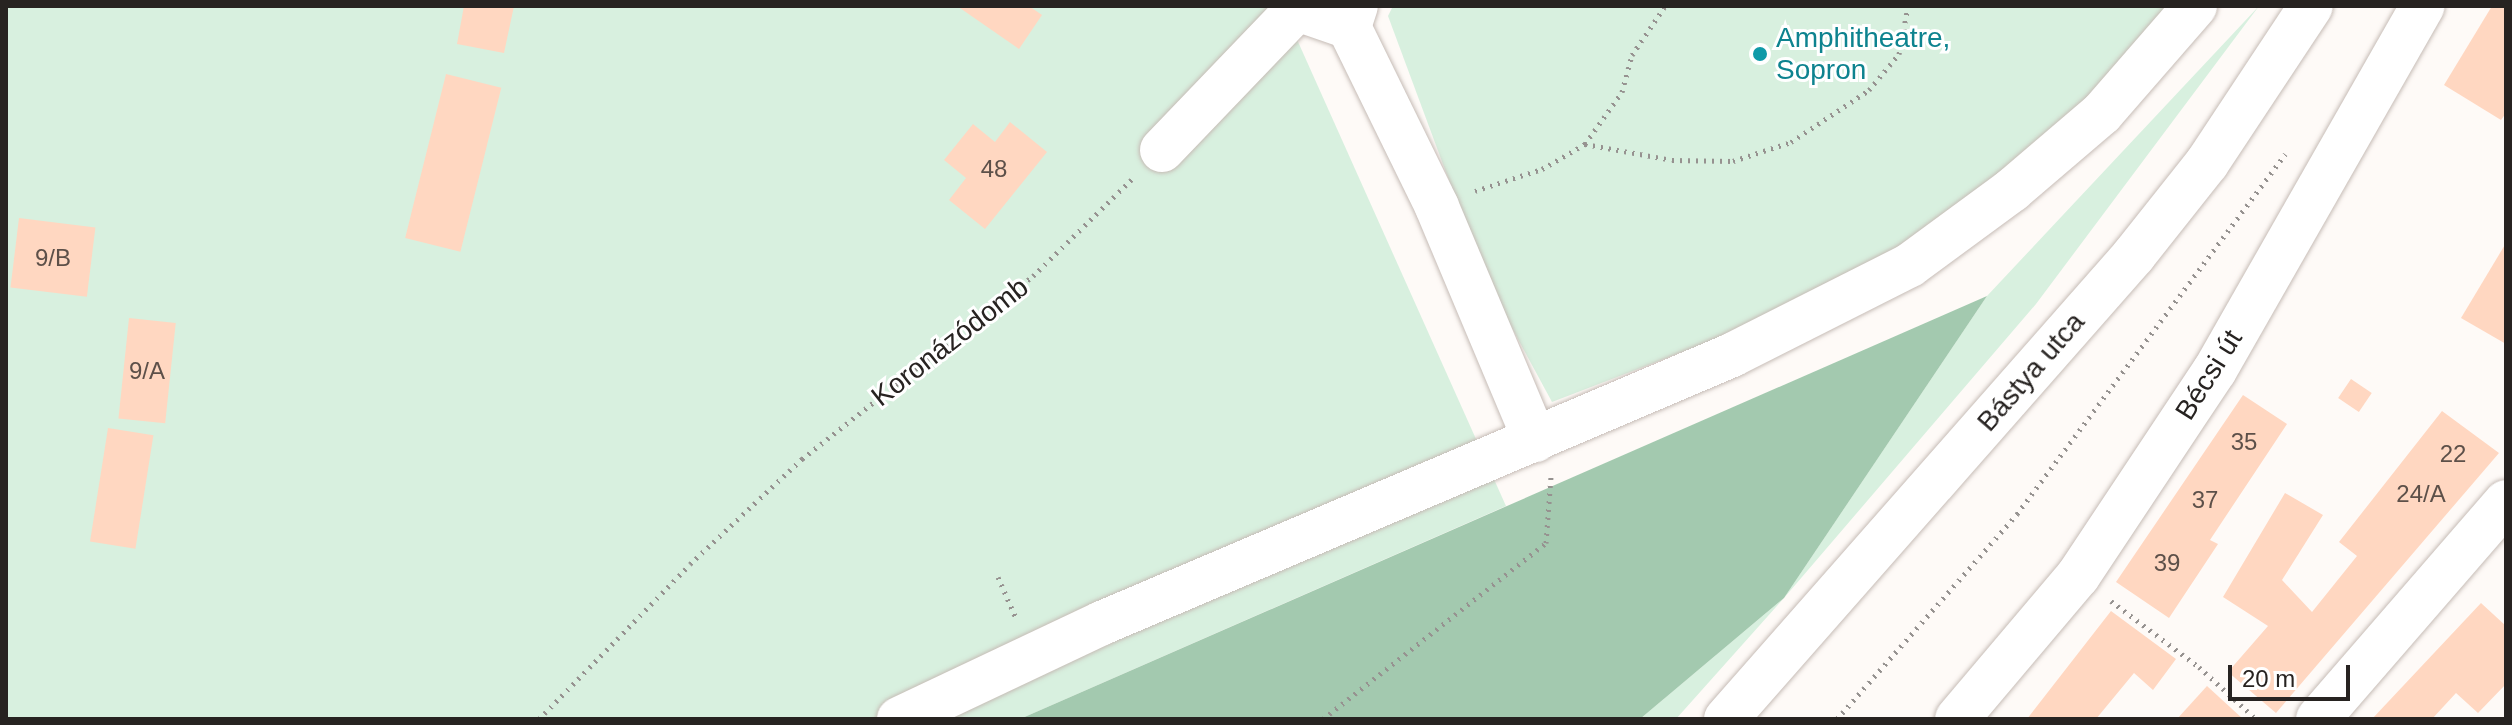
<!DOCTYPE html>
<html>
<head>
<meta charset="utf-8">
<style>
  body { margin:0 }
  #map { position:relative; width:2512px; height:725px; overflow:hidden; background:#fefaf7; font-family:Helvetica,sans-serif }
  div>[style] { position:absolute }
  .green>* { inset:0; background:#d8f0df }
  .forest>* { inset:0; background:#a3c9af }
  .building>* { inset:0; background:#ffd7c1; transform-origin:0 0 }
  .path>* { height:5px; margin-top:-2.5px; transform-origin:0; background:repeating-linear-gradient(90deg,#969290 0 2px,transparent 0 8px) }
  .roads { filter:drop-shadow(0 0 2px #c6bcb6) drop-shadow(0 0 2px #c6bcb6) }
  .street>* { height:44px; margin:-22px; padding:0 22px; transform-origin:22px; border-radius:22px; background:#fff }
  .primary>* { height:44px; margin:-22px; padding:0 22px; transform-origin:22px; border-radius:22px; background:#fff }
  .dots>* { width:22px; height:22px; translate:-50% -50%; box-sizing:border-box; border:4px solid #fff; border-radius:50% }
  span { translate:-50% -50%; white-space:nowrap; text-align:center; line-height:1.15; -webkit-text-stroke:6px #fff; paint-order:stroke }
  .number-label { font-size:24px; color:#5d5049 }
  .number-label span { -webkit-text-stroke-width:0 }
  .culture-label { font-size:28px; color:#0d838f }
  .left { translate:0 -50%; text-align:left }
  .street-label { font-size:28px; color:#272321 }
  .frame { position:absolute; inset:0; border:8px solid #272321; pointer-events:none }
  .scale { position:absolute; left:2228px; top:665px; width:122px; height:36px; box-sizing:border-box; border:4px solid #272321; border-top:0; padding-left:10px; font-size:24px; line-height:28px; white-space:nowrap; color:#272321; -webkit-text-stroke:6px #fff; paint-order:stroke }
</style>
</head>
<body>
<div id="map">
  <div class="green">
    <i style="clip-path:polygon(6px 6px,1282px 6px,1506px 506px,1020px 719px,6px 719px)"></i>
    <i style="clip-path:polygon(1393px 6px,2179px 6px,2016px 171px,1831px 295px,1552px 402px,1486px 280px,1388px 16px)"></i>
    <i style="clip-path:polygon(2259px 6px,2036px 304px,1784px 598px,1676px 719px,1640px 719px,1784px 598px,1987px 296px)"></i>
  </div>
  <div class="forest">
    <i style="clip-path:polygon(1987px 296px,1784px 598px,1640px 719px,1020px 719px)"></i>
  </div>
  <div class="building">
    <i style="clip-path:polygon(464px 6px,514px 6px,504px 53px,457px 44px)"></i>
    <i style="clip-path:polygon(957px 6px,1029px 6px,1042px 15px,1019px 49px)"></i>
    <i style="clip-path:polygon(2492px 6px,2506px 6px,2506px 113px,2501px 120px,2444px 85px)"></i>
    <i style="left:446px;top:74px;width:57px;height:169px;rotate:14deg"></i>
    <i style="clip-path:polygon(1010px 122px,1047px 152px,985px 229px,949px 200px,966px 178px,944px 160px,973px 124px,995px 142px)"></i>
    <i style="left:19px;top:218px;width:77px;height:70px;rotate:7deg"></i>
    <i style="clip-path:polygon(2506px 243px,2506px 344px,2461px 318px)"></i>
    <i style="left:129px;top:318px;width:47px;height:101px;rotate:6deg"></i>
    <i style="left:2351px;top:379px;width:25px;height:23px;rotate:34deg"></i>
    <i style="clip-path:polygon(2243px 395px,2287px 424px,2210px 540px,2218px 544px,2169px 618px,2116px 582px)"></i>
    <i style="clip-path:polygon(2442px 411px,2499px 453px,2276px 713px,2228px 672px,2268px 626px,2223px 597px,2285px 493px,2323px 515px,2282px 580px,2312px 612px,2357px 556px,2339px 542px)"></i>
    <i style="left:108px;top:428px;width:46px;height:115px;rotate:9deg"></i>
    <i style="clip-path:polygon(2481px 603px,2506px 626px,2506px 684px,2478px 713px,2456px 693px,2432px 719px,2372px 719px)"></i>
    <i style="clip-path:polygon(2111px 611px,2176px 659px,2153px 690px,2134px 673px,2096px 719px,2027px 719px)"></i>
    <i style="clip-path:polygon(2207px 686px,2243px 719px,2177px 719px)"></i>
  </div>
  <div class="path">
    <i style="left:1585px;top:144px;width:64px;rotate:-54.6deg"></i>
    <i style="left:1622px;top:92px;width:38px;rotate:-75deg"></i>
    <i style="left:1632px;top:55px;width:59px;rotate:-56deg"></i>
    <i style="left:1475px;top:191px;width:71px;rotate:-18.2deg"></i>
    <i style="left:1542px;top:169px;width:50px;rotate:-30.2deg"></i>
    <i style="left:1585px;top:144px;width:88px;rotate:10.4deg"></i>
    <i style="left:1672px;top:160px;width:61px;rotate:0.9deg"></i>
    <i style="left:1733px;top:161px;width:61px;rotate:-18.1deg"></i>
    <i style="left:1791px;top:142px;width:94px;rotate:-33.7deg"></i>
    <i style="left:1869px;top:90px;width:47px;rotate:-50.2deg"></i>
    <i style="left:1899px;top:54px;width:49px;rotate:-79.4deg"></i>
    <i style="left:998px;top:577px;width:45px;rotate:66.3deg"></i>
    <i style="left:2111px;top:601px;width:110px;rotate:36.9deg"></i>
    <i style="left:2199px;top:667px;width:77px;rotate:42.4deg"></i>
    <i style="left:539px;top:719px;width:216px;rotate:-45.7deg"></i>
    <i style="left:690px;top:564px;width:154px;rotate:-43.2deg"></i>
    <i style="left:802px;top:459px;width:295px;rotate:-38.4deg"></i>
    <i style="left:1033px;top:276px;width:139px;rotate:-44.4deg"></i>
    <i style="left:1323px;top:719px;width:284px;rotate:-38.3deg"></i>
    <i style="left:1546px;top:543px;width:67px;rotate:-85.7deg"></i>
    <i style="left:1837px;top:719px;width:273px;rotate:-48.7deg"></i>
    <i style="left:2017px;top:514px;width:449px;rotate:-53.3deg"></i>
  </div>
  <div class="roads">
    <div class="street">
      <i style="left:1349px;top:27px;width:200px;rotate:63.9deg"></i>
      <i style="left:1437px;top:207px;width:253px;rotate:67.2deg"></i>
      <i style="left:1162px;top:150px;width:195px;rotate:-46.2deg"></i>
      <i style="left:1297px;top:9px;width:55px;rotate:19.1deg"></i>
      <i style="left:1349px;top:27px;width:22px;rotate:-72deg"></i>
      <i style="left:899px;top:719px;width:225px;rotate:-25.3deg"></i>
      <i style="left:1102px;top:623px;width:685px;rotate:-23.04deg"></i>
      <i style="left:1732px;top:355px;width:199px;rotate:-26.8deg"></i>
      <i style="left:1910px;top:265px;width:127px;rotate:-36.3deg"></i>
      <i style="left:2012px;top:190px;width:118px;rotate:-40.5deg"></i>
      <i style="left:2102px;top:113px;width:142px;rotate:-49deg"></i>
      <i style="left:1957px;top:719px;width:187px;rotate:-49.8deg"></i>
      <i style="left:2078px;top:576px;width:247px;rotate:-56.4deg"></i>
      <i style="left:2215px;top:370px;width:419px;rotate:-60.3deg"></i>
      <i style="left:2318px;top:719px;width:287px;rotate:-49.1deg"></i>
    </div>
    <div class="primary">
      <i style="left:1726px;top:719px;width:618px;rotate:-48.67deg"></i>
      <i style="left:2134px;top:255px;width:117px;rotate:-51.6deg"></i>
      <i style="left:2207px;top:163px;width:188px;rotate:-56.5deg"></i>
    </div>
  </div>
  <div class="dots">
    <i style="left:1760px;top:54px;background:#0f9aa8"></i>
  </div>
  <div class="number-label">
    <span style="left:994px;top:169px">48</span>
    <span style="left:53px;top:258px">9/B</span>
    <span style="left:147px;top:371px">9/A</span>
    <span style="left:2244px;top:442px">35</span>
    <span style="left:2453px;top:454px">22</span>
    <span style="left:2421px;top:494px">24/A</span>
    <span style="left:2205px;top:500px">37</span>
    <span style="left:2167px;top:563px">39</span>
  </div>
  <div class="culture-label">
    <span class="left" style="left:1776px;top:54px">Amphitheatre,<br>Sopron</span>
  </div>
  <div class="street-label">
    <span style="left:950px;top:342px;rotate:-38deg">Koronázódomb</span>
    <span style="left:2031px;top:372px;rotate:-49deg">Bástya utca</span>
    <span style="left:2209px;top:375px;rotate:-58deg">Bécsi út</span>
  </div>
  <div class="frame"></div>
  <div class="scale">20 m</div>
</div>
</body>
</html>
